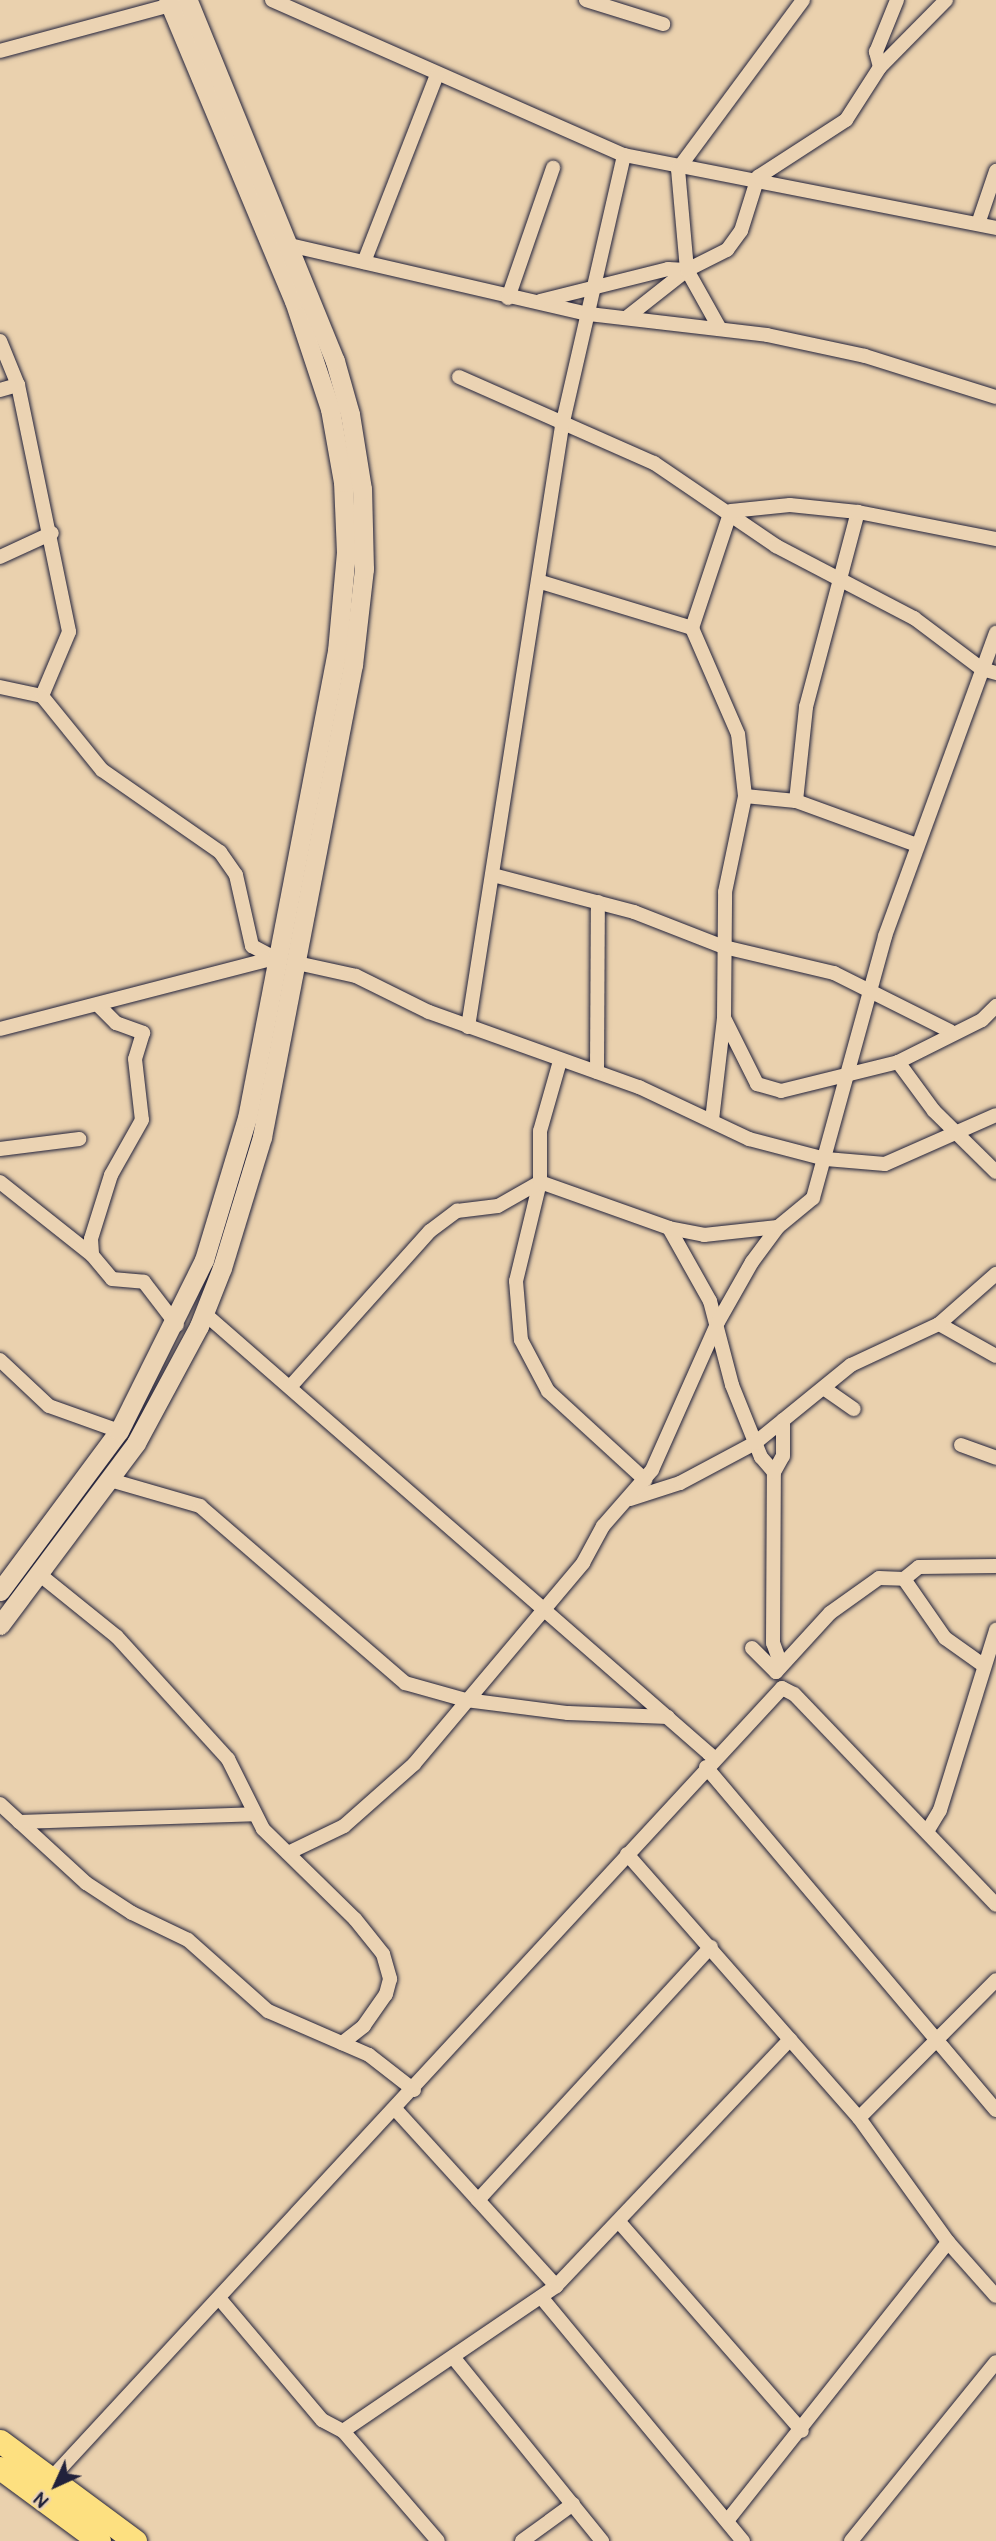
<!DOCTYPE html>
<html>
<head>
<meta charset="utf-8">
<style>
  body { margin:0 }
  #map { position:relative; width:996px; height:2541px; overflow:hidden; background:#ead1ae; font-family:Pangolin,sans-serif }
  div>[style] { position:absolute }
  .roads { filter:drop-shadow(0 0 2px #22223b) drop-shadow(0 0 2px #22223b) }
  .minor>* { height:14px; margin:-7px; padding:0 7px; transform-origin:7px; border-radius:7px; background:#ebd3b3 }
  .secondary>* { height:19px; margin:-9.5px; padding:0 9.5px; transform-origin:9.5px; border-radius:9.5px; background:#ebd3b3 }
  .trunk>* { height:23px; margin:-11.5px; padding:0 11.5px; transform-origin:11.5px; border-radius:11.5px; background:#fde080 }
  span { translate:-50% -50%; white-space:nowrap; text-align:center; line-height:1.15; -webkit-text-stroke:5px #ebd3b3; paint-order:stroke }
  .north { position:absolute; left:21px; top:2450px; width:70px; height:70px; -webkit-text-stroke:5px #ebd3b3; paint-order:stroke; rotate:225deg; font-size:19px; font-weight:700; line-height:28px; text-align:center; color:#22223b }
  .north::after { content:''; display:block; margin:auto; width:24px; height:32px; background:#22223b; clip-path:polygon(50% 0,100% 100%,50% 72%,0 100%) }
</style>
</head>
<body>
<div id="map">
  <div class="roads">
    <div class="minor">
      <i style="left:272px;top:0;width:385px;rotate:23.8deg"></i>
      <i style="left:624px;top:155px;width:379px;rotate:11.1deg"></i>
      <i style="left:586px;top:0;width:81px;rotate:17.3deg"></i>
      <i style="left:0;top:51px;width:184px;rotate:-15.1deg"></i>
      <i style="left:880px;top:67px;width:16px;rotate:-105deg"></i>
      <i style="left:876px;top:52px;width:56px;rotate:-68deg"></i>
      <i style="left:979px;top:221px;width:53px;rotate:-71.2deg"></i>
      <i style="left:289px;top:245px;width:308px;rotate:13deg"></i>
      <i style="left:589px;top:314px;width:179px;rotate:6.7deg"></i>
      <i style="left:767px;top:335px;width:100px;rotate:12.1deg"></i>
      <i style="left:865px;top:356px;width:137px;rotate:17.4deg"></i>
      <i style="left:364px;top:262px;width:199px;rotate:-68.7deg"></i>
      <i style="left:508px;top:298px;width:138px;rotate:-70.9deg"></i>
      <i style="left:540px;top:301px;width:132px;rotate:-14deg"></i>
      <i style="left:668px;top:269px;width:19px;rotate:3deg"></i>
      <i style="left:687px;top:270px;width:45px;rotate:-26.6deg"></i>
      <i style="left:727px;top:250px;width:24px;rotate:-54deg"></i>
      <i style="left:741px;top:231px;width:57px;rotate:-72.5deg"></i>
      <i style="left:758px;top:177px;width:105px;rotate:-32.9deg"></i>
      <i style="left:846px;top:120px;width:63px;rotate:-57.3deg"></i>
      <i style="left:880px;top:67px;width:94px;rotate:-45.4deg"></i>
      <i style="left:626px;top:318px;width:78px;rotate:-38.2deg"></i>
      <i style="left:720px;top:329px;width:68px;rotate:-119.2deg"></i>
      <i style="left:687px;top:270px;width:101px;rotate:-95.1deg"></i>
      <i style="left:678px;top:169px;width:210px;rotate:-53.5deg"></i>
      <i style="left:0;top:341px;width:48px;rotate:67.8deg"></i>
      <i style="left:18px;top:385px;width:252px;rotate:78.3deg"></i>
      <i style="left:69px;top:632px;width:69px;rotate:112.9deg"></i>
      <i style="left:459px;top:377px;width:213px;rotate:23.8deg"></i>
      <i style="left:654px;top:463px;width:148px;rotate:34.2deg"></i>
      <i style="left:776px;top:546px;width:156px;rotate:27.6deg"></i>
      <i style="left:914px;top:618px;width:85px;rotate:36.9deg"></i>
      <i style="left:982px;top:669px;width:15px;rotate:16deg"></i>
      <i style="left:0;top:390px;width:19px;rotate:-16deg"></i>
      <i style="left:0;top:557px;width:57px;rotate:-24.8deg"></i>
      <i style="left:541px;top:582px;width:158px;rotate:16.9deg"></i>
      <i style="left:0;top:687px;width:43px;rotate:12.1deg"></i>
      <i style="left:42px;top:696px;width:95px;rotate:51deg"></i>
      <i style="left:102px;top:770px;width:144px;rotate:34.8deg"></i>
      <i style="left:220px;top:852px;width:28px;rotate:55deg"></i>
      <i style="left:236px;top:875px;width:73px;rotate:77.3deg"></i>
      <i style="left:252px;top:946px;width:26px;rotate:28deg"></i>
      <i style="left:745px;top:796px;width:51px;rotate:5.6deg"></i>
      <i style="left:796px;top:801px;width:129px;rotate:20deg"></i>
      <i style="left:796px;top:801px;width:95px;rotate:-83.9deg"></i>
      <i style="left:806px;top:707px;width:202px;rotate:-75.1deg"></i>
      <i style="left:493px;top:875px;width:146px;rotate:14.7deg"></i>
      <i style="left:634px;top:912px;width:97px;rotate:21.3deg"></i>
      <i style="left:724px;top:947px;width:113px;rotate:13.3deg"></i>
      <i style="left:834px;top:973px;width:130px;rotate:26.6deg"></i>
      <i style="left:297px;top:963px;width:60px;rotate:12.4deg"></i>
      <i style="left:356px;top:976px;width:81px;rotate:26.3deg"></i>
      <i style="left:429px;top:1012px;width:223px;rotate:19.7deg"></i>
      <i style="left:639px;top:1087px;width:122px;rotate:25.3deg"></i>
      <i style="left:749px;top:1139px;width:80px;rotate:14.6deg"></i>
      <i style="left:826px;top:1159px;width:59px;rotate:4.8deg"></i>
      <i style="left:885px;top:1164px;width:121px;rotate:-23.8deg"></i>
      <i style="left:100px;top:1007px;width:23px;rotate:45deg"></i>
      <i style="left:116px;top:1023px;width:29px;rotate:20deg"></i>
      <i style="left:143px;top:1033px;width:27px;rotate:107deg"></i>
      <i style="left:135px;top:1059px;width:61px;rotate:83.5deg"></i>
      <i style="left:142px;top:1120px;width:63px;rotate:119.4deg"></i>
      <i style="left:111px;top:1175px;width:67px;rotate:107.4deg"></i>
      <i style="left:91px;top:1239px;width:16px;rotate:86deg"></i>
      <i style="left:92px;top:1255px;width:31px;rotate:50deg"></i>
      <i style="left:112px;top:1279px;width:32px;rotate:5deg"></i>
      <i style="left:144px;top:1282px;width:54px;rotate:52.5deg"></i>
      <i style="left:724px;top:1018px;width:74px;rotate:63.4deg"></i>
      <i style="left:757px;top:1084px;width:25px;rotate:16deg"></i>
      <i style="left:781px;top:1091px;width:121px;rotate:-13.9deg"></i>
      <i style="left:898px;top:1062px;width:94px;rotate:-26.6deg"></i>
      <i style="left:982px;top:1020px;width:20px;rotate:-45deg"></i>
      <i style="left:468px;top:1027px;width:608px;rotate:-81.11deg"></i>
      <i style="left:562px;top:426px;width:278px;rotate:-77.1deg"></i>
      <i style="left:0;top:1029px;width:284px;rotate:-14.5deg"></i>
      <i style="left:560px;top:1061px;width:73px;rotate:105.9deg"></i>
      <i style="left:540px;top:1131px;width:51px;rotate:90deg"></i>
      <i style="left:540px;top:1182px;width:102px;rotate:103.6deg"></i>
      <i style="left:516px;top:1281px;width:59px;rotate:85.2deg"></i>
      <i style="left:521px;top:1340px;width:58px;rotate:62.1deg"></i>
      <i style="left:548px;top:1391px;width:132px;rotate:42.5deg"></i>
      <i style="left:898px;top:1062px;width:61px;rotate:53.7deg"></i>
      <i style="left:934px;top:1111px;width:87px;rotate:44.5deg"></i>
      <i style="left:597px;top:1072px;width:170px;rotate:-89.7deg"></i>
      <i style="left:712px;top:1120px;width:103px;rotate:-83.3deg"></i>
      <i style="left:724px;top:1018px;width:126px;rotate:-89.5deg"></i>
      <i style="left:725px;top:892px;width:98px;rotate:-78.2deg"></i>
      <i style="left:745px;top:796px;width:62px;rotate:-96.4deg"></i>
      <i style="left:738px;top:734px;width:116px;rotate:-113.5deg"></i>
      <i style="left:692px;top:628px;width:123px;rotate:-71.6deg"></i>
      <i style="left:731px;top:511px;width:59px;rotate:-5.8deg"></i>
      <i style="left:790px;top:505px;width:68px;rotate:5.9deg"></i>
      <i style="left:858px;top:512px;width:141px;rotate:11.1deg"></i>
      <i style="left:0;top:1149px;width:80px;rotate:-7.2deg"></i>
      <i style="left:0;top:1182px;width:117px;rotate:38.4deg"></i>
      <i style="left:669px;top:1228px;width:84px;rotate:60.7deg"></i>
      <i style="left:710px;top:1301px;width:87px;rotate:75.3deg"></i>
      <i style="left:732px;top:1385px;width:78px;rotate:68.1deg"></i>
      <i style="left:761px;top:1457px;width:20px;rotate:49deg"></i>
      <i style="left:204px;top:1313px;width:677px;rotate:41.11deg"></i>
      <i style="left:939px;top:1324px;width:65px;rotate:29.3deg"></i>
      <i style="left:0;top:1360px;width:67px;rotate:43.2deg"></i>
      <i style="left:49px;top:1406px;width:74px;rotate:19.7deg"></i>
      <i style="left:290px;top:1387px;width:210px;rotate:-48.1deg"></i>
      <i style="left:430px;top:1231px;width:34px;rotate:-37deg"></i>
      <i style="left:457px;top:1211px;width:41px;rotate:-7deg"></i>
      <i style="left:498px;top:1206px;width:48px;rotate:-29.7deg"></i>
      <i style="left:540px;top:1182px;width:137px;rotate:19.6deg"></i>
      <i style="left:669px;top:1228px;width:36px;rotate:11deg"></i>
      <i style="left:704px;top:1235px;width:74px;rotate:-6.2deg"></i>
      <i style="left:825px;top:1389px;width:35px;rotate:35deg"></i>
      <i style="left:961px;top:1445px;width:37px;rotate:20deg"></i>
      <i style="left:110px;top:1480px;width:94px;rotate:16.1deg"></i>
      <i style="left:200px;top:1506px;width:271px;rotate:40.8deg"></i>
      <i style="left:405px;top:1683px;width:63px;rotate:15.6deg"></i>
      <i style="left:466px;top:1700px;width:103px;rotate:7.3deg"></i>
      <i style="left:568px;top:1713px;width:100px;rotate:2.3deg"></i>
      <i style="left:630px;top:1499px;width:52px;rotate:-17.7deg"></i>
      <i style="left:680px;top:1483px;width:85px;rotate:-28.1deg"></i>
      <i style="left:755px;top:1443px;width:124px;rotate:-39.1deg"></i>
      <i style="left:851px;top:1365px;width:97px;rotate:-25deg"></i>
      <i style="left:939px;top:1324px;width:76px;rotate:-41.3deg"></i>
      <i style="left:39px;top:1574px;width:100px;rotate:38.9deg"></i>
      <i style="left:117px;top:1637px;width:165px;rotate:47.7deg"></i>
      <i style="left:228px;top:1759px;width:78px;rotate:63.4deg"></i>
      <i style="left:263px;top:1829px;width:129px;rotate:44.4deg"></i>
      <i style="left:355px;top:1919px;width:45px;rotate:51.3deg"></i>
      <i style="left:383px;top:1954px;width:26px;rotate:74deg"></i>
      <i style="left:390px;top:1979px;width:16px;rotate:105deg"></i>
      <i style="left:386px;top:1994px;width:39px;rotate:125deg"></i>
      <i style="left:364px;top:2026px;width:28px;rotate:142deg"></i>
      <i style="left:904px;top:1579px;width:72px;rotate:55.2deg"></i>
      <i style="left:945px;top:1638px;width:47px;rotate:35.4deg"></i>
      <i style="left:752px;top:1648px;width:34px;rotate:45deg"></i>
      <i style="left:776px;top:1672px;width:80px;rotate:-47.5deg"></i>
      <i style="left:830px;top:1613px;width:60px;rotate:-35.5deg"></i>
      <i style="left:879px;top:1578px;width:25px;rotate:2deg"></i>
      <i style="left:904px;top:1579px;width:19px;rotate:-39deg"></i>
      <i style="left:919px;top:1567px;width:77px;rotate:-0.7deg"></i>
      <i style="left:780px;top:1662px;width:20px;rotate:-110deg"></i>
      <i style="left:773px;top:1643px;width:171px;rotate:-89.7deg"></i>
      <i style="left:774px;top:1472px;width:18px;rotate:-61deg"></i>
      <i style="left:783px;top:1456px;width:36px;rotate:-90deg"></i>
      <i style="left:706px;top:1767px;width:449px;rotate:49.8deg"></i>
      <i style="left:0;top:1804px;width:117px;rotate:42.6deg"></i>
      <i style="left:86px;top:1883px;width:55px;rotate:33.1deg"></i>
      <i style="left:132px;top:1913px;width:62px;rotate:25.7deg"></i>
      <i style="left:188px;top:1940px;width:107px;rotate:41.6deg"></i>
      <i style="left:268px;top:2011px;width:110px;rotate:23.5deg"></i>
      <i style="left:369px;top:2055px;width:57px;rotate:37.9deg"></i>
      <i style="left:19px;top:1822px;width:235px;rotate:-1.9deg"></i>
      <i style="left:928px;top:1830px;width:23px;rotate:-59deg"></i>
      <i style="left:940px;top:1810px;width:189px;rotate:-72.7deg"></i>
      <i style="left:288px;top:1853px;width:62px;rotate:-25.7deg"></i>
      <i style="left:344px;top:1826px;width:94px;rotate:-41.5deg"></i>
      <i style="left:414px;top:1764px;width:263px;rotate:-49.9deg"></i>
      <i style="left:583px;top:1563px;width:42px;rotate:-61.6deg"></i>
      <i style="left:603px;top:1526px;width:74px;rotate:-48.8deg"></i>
      <i style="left:652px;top:1470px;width:162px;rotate:-66deg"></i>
      <i style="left:718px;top:1322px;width:69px;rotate:-60.5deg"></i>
      <i style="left:752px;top:1262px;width:44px;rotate:-53.4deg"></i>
      <i style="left:778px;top:1227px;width:45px;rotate:-39.6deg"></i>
      <i style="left:813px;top:1198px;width:272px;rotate:-74.6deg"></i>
      <i style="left:885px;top:936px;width:323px;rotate:-69.9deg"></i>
      <i style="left:627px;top:1854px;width:351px;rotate:48.7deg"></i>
      <i style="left:859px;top:2118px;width:153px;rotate:54.3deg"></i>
      <i style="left:948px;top:2242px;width:72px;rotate:48.4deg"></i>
      <i style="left:396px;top:2110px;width:238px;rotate:47.7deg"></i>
      <i style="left:859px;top:2118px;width:194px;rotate:-45.2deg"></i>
      <i style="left:478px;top:2200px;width:344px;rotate:-47.4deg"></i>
      <i style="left:620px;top:2223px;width:276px;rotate:48.8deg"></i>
      <i style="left:541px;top:2297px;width:317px;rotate:50.4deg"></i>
      <i style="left:219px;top:2298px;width:160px;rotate:49.8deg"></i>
      <i style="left:322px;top:2420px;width:24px;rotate:28deg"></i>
      <i style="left:343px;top:2431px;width:258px;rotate:-34.2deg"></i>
      <i style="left:556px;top:2286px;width:340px;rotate:-46.5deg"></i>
      <i style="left:453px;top:2357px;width:237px;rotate:51deg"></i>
      <i style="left:343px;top:2431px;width:145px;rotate:49.2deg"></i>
      <i style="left:46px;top:2484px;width:1084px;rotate:-47.24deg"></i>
      <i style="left:782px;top:1688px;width:13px;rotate:27deg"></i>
      <i style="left:794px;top:1694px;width:292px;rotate:46.2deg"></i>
      <i style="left:727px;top:2521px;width:356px;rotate:-51.6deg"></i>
      <i style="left:522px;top:2541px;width:63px;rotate:-36deg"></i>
      <i style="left:851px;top:2541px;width:230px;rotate:-51deg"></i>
    </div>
    <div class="secondary">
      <i style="left:0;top:1591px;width:199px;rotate:-53.4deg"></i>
      <i style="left:119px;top:1431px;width:191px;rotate:-63.6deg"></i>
      <i style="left:204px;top:1260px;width:148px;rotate:-73.2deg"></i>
      <i style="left:247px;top:1118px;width:476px;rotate:-79.1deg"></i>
      <i style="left:337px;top:651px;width:98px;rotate:-84.8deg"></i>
      <i style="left:346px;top:553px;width:71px;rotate:-92.4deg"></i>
      <i style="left:343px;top:482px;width:74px;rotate:-100.1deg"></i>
      <i style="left:330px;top:409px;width:114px;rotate:-108.4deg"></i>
      <i style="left:294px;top:301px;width:326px;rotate:-112.7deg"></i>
      <i style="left:0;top:1625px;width:227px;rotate:-53.2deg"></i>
      <i style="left:136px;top:1443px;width:133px;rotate:-61.7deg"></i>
      <i style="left:199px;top:1326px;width:62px;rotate:-68.4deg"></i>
      <i style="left:222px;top:1268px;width:137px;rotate:-73deg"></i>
      <i style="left:262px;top:1137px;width:481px;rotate:-79.1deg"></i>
      <i style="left:353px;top:665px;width:97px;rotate:-83.5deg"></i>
      <i style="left:364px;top:569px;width:80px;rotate:-91.4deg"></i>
      <i style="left:362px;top:489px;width:76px;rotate:-99.1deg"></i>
      <i style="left:350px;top:414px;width:55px;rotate:-105.8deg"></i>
      <i style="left:335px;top:361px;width:390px;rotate:-112.2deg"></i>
    </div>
    <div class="trunk">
      <i style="left:0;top:2441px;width:168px;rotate:36.5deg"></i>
      <i style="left:0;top:2468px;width:123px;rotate:36.4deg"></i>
    </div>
  </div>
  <div class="north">N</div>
</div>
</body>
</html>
